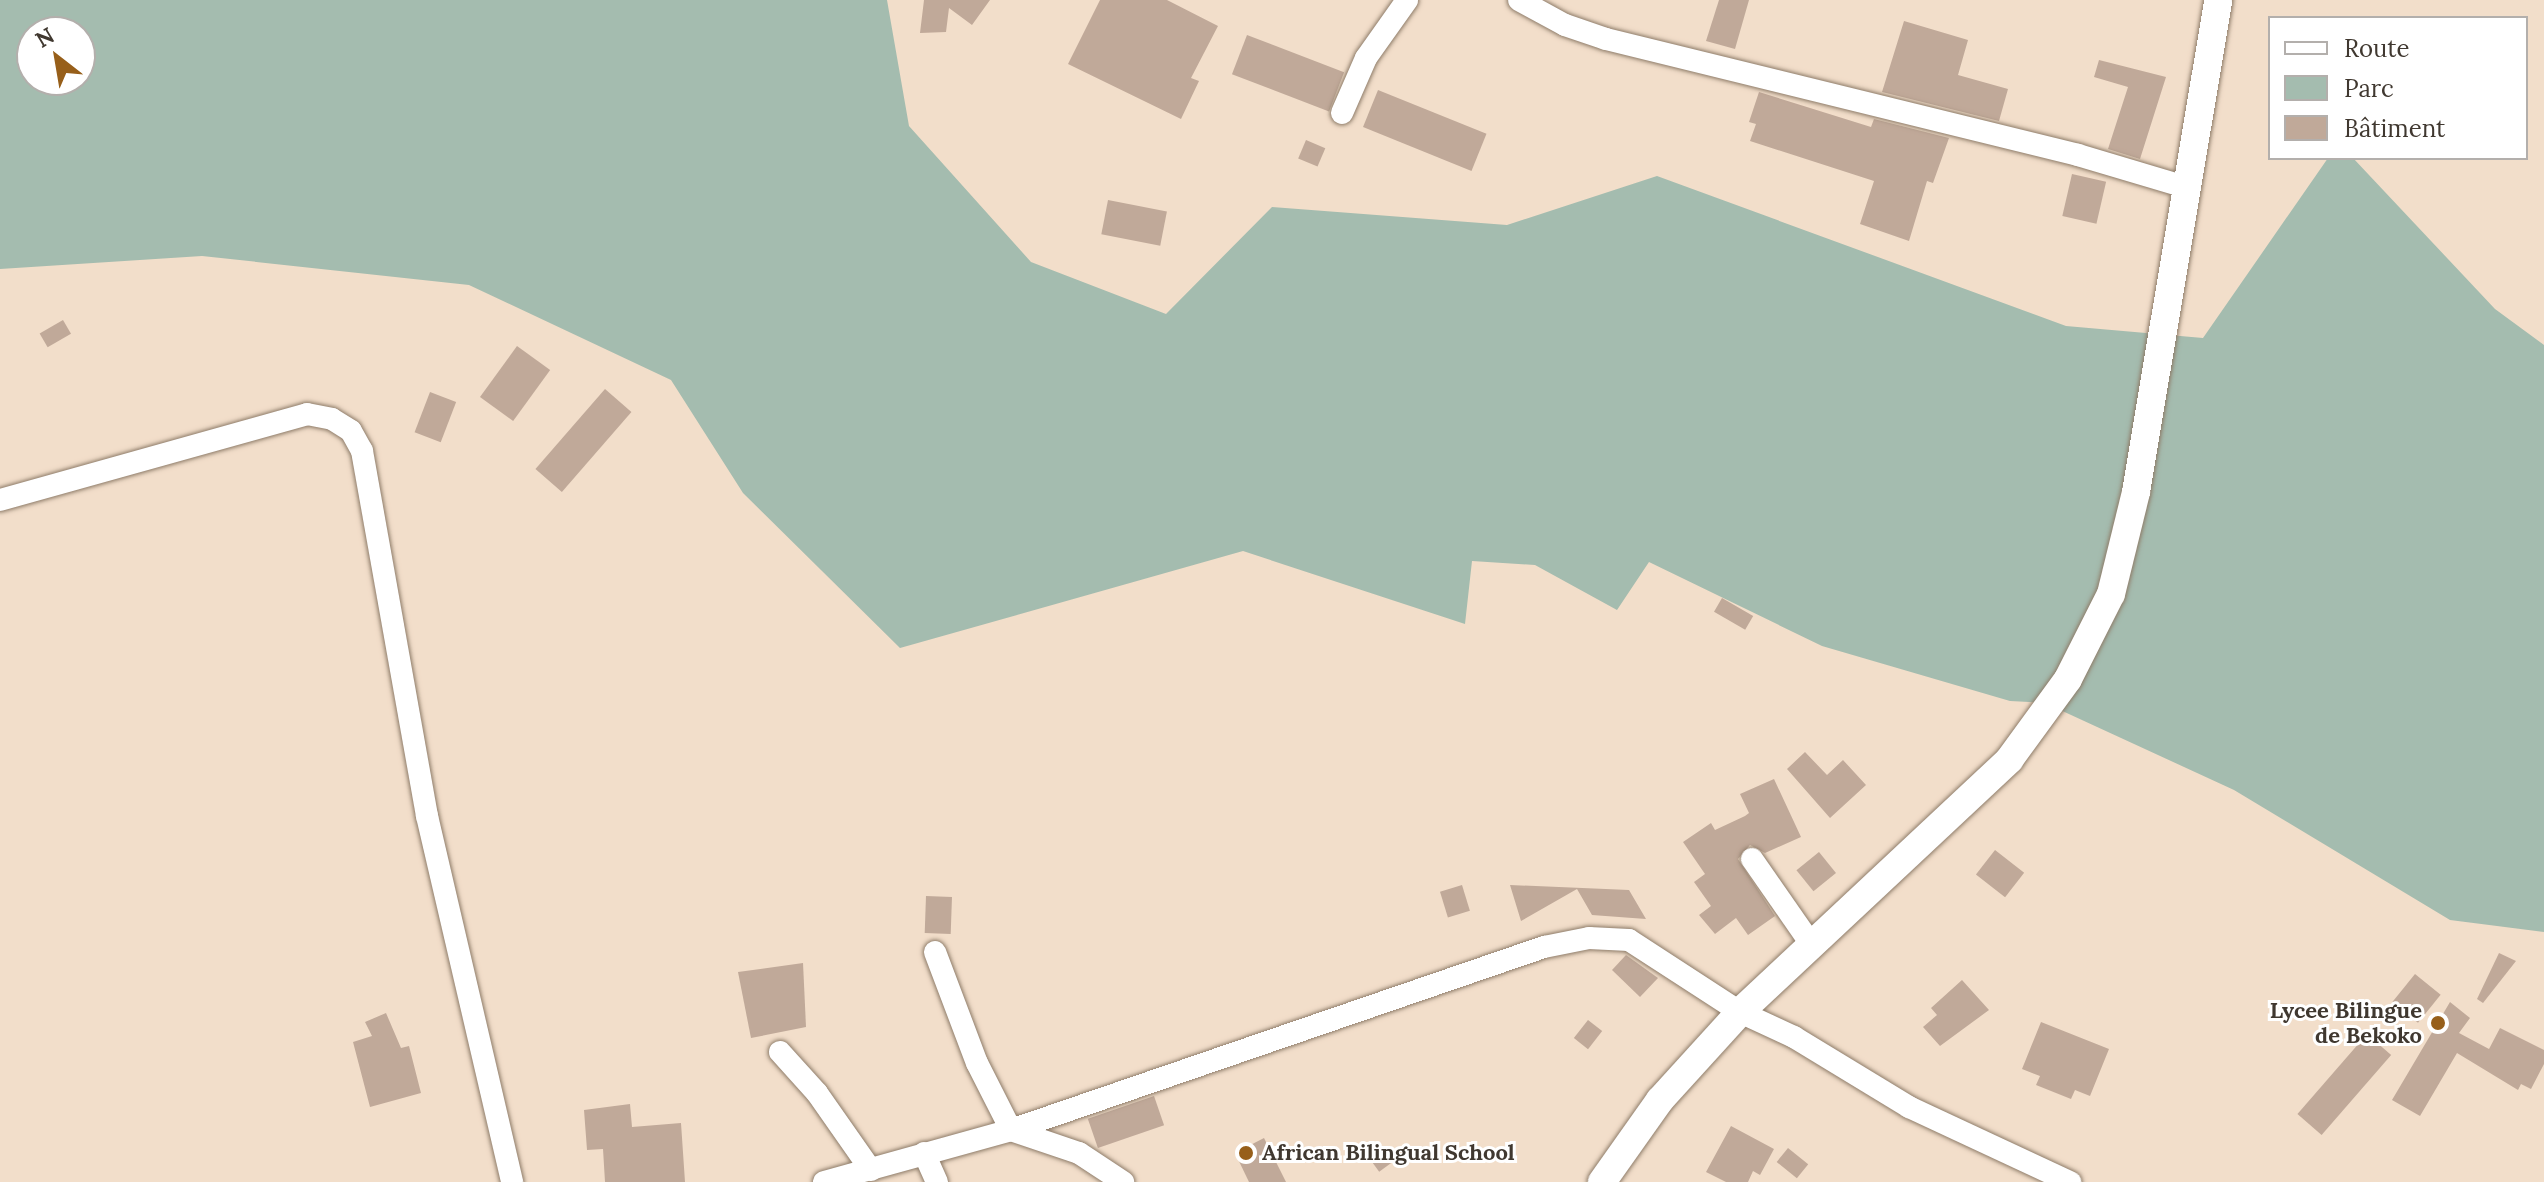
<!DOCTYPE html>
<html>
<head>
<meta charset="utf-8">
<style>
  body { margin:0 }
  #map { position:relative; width:2544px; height:1182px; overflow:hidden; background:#f2deca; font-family:Lora,serif }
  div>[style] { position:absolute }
  .green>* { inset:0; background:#a4bcaf }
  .building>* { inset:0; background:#c0a999; transform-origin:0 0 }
  .roads { filter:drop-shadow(0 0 2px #8e7c69) drop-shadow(0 0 2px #8e7c69) }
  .minor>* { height:22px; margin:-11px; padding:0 11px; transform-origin:11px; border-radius:11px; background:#fff }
  .major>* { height:28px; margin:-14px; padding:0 14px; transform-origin:14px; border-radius:14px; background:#fff }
  .dots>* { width:22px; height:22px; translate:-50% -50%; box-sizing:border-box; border:4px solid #fff; border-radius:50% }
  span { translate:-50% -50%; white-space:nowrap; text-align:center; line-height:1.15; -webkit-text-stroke:6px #fff; paint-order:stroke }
  .poi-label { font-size:22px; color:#403830; font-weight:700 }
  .right { translate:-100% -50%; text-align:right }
  .left { translate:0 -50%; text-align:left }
  .legend { position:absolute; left:2268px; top:16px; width:260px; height:144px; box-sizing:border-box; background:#fff; border:2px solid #b3afac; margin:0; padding:10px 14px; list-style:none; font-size:24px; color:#403830 }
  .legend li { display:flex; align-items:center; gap:16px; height:40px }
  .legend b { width:40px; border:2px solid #b3afac }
  .north { position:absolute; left:16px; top:16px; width:80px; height:80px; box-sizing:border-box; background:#fff; border:2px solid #b3afac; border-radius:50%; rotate:329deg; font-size:22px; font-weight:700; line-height:32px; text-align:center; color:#403830 }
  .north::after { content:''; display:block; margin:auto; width:28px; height:36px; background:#975f1a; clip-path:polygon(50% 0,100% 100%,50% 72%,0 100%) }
</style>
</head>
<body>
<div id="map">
  <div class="green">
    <i style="clip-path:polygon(evenodd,0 0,887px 0,909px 126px,1031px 262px,1166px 314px,1272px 207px,1507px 225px,1657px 176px,2066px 326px,2203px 338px,2328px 158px,2353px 158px,2495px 309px,2544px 345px,2544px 932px,2450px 920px,2234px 790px,2045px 703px,2010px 701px,1822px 646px,1649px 562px,1617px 610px,1535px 565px,1472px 561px,1465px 624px,1243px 551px,900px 648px,743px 493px,671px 380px,469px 285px,202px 256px,0 269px,0 0,32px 32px,80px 32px,80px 80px,32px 80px,32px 32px)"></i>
  </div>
  <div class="building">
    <i style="clip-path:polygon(924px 0,990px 0,972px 25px,949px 8px,946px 32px,920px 33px)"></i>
    <i style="clip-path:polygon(1100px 0,1167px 0,1218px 26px,1191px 78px,1199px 81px,1181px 119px,1068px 64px)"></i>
    <i style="clip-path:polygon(1719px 0,1749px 0,1735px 49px,1706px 41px)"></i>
    <i style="clip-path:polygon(1904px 21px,1968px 40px,1958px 75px,2008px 89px,1999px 121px,1882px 92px)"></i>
    <i style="left:1247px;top:35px;width:104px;height:42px;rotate:21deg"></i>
    <i style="clip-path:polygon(2099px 60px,2166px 77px,2140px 159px,2108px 149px,2128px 87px,2094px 77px)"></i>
    <i style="left:1378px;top:90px;width:117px;height:40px;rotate:22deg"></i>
    <i style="clip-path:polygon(1759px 92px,1871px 127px,1874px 119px,1949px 138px,1933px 183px,1927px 181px,1909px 241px,1860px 224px,1874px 181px,1750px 141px,1756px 124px,1749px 122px)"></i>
    <i style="left:1306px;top:140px;width:21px;height:20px;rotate:23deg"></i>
    <i style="left:2072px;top:174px;width:35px;height:43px;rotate:13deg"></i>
    <i style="left:1108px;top:200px;width:60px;height:35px;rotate:11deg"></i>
    <i style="left:63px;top:320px;width:16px;height:27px;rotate:60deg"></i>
    <i style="left:517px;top:346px;width:41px;height:63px;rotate:36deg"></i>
    <i style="left:605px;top:389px;width:35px;height:106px;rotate:41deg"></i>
    <i style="left:430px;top:392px;width:28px;height:43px;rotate:21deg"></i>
    <i style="left:1722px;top:598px;width:36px;height:16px;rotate:30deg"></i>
    <i style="clip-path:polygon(1805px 752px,1827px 775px,1843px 760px,1866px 785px,1830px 818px,1787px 769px)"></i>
    <i style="clip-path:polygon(1774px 779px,1801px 837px,1765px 853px,1750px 845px,1738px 859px,1775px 916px,1748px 935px,1736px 918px,1715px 934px,1699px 915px,1711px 906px,1694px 882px,1705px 874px,1683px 842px,1711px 823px,1715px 830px,1745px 816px,1749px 813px,1740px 794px)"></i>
    <i style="left:1995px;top:850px;width:37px;height:31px;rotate:38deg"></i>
    <i style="left:1819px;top:852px;width:27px;height:29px;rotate:51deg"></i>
    <i style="left:1462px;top:885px;width:27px;height:23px;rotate:73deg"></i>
    <i style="clip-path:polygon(1510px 885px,1629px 890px,1646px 919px,1592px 915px,1577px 889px,1521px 921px)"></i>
    <i style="left:926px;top:896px;width:26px;height:37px;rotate:2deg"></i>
    <i style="clip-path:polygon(2499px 953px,2516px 961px,2483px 1003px,2477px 999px)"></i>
    <i style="clip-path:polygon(1626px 955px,1658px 978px,1640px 997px,1612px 970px)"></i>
    <i style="clip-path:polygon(803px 963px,806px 1027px,751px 1038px,738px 972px)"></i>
    <i style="left:2415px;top:974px;width:33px;height:36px;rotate:39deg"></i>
    <i style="clip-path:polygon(1962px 980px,1989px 1010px,1940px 1046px,1923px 1027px,1937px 1015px,1931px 1008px)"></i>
    <i style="clip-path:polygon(2450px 1002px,2470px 1018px,2459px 1033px,2489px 1049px,2500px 1028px,2544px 1050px,2544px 1064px,2531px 1089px,2521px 1084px,2518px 1090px,2457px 1053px,2420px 1116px,2392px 1100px)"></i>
    <i style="clip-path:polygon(386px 1013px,401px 1048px,409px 1046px,421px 1093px,370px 1107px,353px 1042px,372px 1036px,365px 1022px)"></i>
    <i style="left:1588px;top:1020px;width:18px;height:23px;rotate:38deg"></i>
    <i style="clip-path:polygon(2041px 1022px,2109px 1049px,2090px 1096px,2075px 1090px,2071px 1099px,2036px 1085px,2040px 1076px,2022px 1069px)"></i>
    <i style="left:2367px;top:1034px;width:32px;height:106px;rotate:41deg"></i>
    <i style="left:1154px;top:1096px;width:31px;height:70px;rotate:71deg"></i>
    <i style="clip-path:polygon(630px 1104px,632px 1127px,681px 1123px,685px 1182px,605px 1182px,603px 1149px,587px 1150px,584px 1110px)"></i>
    <i style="clip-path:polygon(1731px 1126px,1774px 1149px,1760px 1175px,1753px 1171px,1748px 1182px,1726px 1182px,1706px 1172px)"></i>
    <i style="clip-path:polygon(1264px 1138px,1286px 1182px,1249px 1182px,1235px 1153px)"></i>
    <i style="left:1380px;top:1144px;width:22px;height:17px;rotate:54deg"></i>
    <i style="left:1788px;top:1148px;width:26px;height:18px;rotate:39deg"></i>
  </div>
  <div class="roads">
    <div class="minor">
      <i style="left:1519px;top:0;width:52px;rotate:28.5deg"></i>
      <i style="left:1565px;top:25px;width:43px;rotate:18.9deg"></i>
      <i style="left:1606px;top:39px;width:486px;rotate:13.8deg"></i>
      <i style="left:2078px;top:155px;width:116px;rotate:16.6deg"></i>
      <i style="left:1342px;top:113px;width:60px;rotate:-66.4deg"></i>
      <i style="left:1366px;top:58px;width:71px;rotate:-54.7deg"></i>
      <i style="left:0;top:500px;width:319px;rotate:-15.6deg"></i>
      <i style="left:307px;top:414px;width:25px;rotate:11deg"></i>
      <i style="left:332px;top:419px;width:22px;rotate:32deg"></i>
      <i style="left:351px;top:431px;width:23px;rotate:61deg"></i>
      <i style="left:362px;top:451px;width:371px;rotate:79.9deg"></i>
      <i style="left:427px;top:816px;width:376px;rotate:76.9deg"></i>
      <i style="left:1752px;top:859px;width:103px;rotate:55.2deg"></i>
      <i style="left:935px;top:952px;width:119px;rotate:69.3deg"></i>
      <i style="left:977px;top:1063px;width:75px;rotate:63.1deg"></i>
      <i style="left:1011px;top:1130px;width:72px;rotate:18.7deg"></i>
      <i style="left:1079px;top:1153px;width:53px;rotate:33.4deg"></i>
      <i style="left:780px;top:1052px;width:55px;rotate:47.9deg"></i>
      <i style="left:817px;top:1093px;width:94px;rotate:55deg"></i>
      <i style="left:924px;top:1153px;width:32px;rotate:66deg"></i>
      <i style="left:824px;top:1182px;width:194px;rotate:-15.5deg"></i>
      <i style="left:1011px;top:1130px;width:564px;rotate:-18.95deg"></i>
      <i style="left:1544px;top:947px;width:46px;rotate:-11.3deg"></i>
      <i style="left:1589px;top:938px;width:40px;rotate:2.9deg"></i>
      <i style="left:1629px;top:940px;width:132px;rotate:33deg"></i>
      <i style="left:1740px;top:1012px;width:60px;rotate:24.8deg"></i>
      <i style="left:1794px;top:1037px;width:135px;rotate:31.3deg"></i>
      <i style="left:1909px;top:1107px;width:178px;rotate:25deg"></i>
    </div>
    <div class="major">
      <i style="left:1602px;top:1182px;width:100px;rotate:-54.7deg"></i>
      <i style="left:1660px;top:1100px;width:119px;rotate:-47.7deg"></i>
      <i style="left:1740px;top:1012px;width:369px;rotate:-43.1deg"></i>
      <i style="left:2009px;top:760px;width:100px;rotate:-53.9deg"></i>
      <i style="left:2068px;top:679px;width:95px;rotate:-63.2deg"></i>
      <i style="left:2111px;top:594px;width:105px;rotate:-76.2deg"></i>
      <i style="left:2136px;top:492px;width:499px;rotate:-80.5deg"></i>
    </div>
  </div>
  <div class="dots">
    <i style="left:2438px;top:1023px;background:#975f1a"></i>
    <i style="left:1246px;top:1153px;background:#975f1a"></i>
  </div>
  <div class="poi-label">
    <span class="right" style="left:2422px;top:1023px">Lycee Bilingue<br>de Bekoko</span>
    <span class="left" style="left:1262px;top:1153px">African Bilingual School</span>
  </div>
  <ul class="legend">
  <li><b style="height:10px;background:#fff"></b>Route</li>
  <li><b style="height:22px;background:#a4bcaf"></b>Parc</li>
  <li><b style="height:22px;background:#c0a999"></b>Bâtiment</li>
  </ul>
  <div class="north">N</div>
</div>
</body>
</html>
